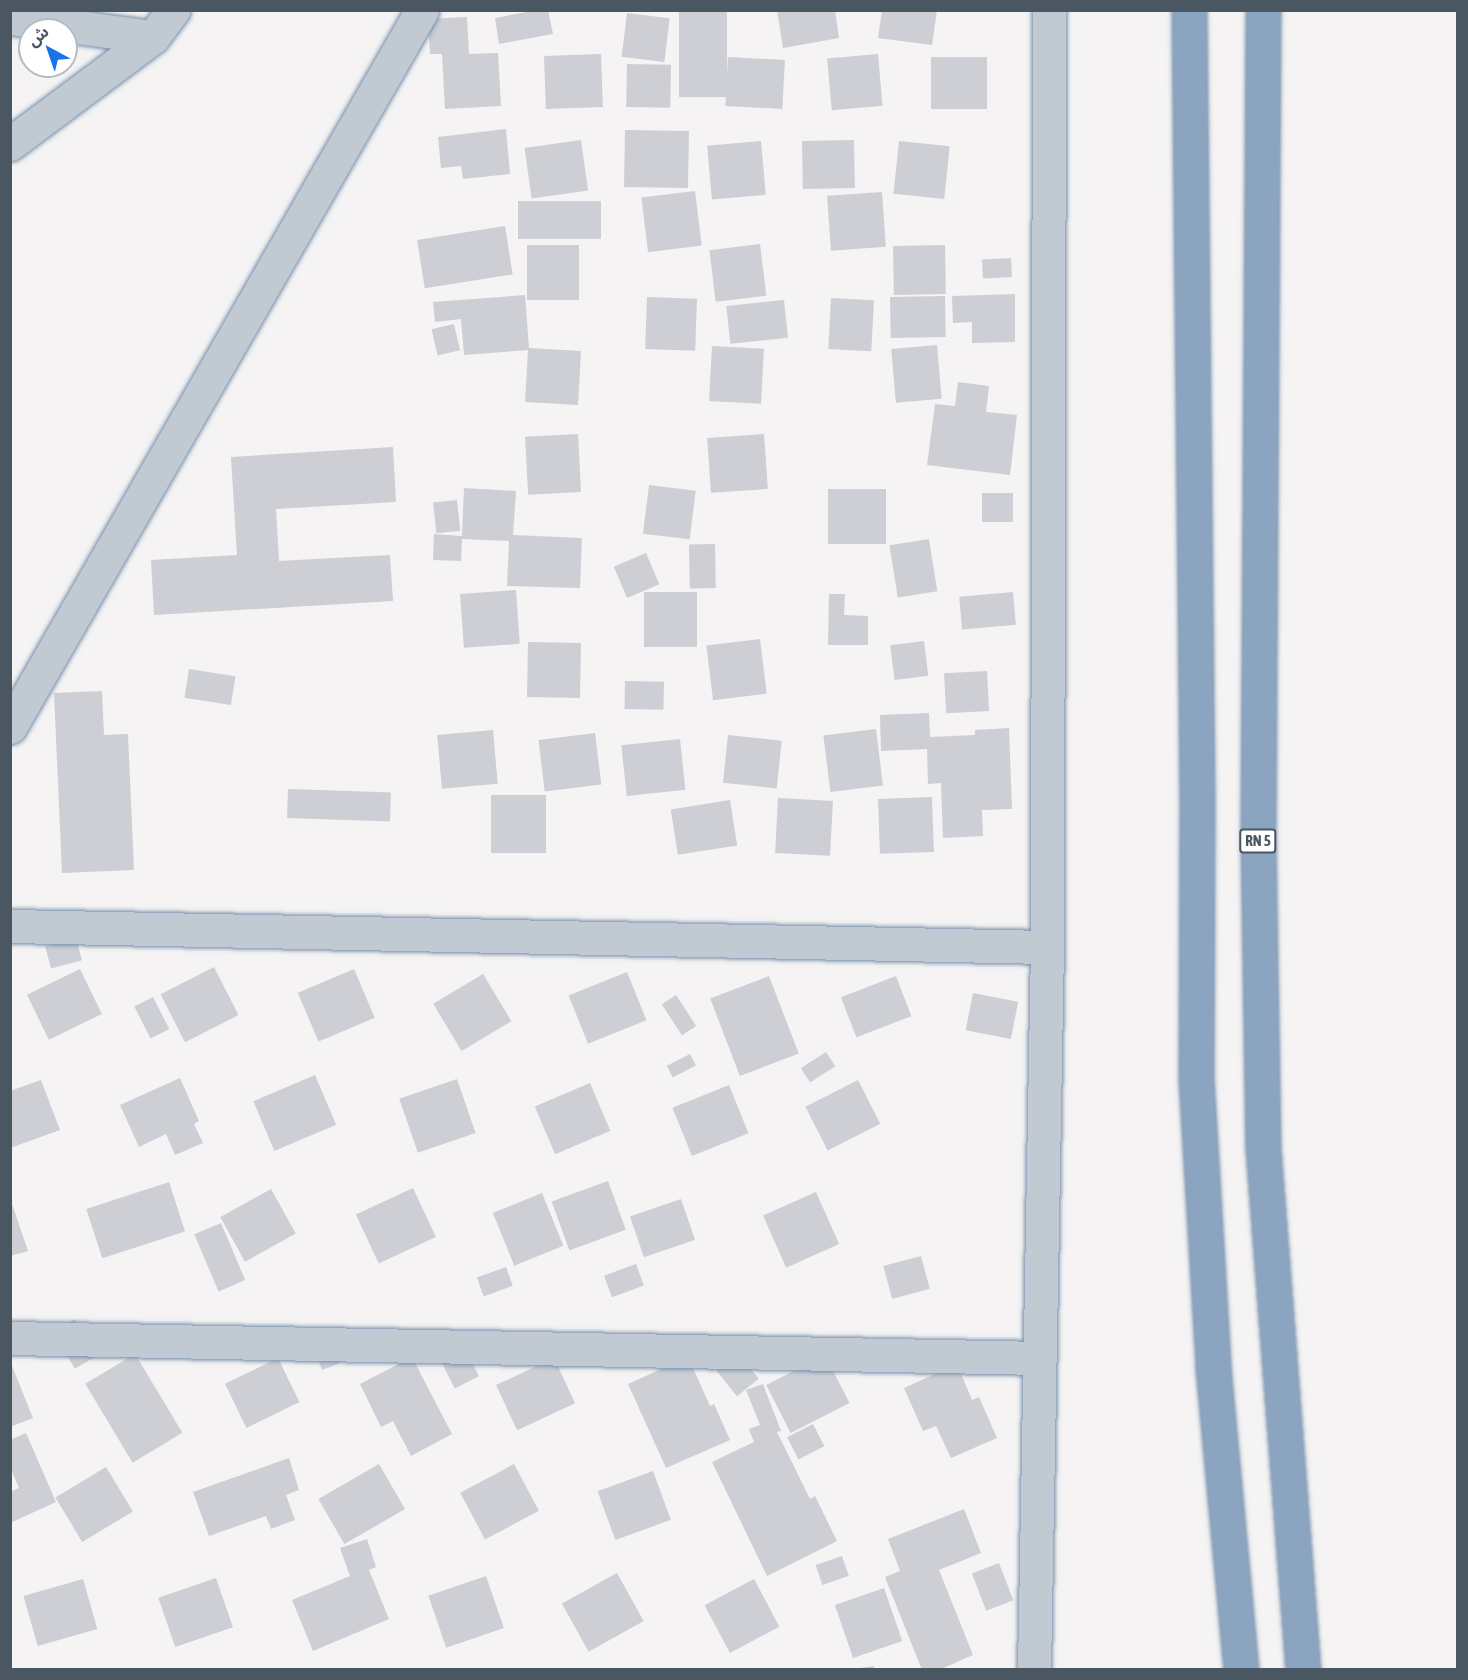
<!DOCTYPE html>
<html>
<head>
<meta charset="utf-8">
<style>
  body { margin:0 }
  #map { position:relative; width:1468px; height:1680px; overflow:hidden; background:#f5f3f3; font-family:"Asap Condensed","Noto Sans Arabic",sans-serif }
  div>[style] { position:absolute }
  .building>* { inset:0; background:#cdcfd5; transform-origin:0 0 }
  .roads { filter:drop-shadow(0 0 2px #7690ad) drop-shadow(0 0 2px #7690ad) }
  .street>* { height:33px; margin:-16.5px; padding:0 16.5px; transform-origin:16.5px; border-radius:16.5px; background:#c1cad2 }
  .highway>* { height:33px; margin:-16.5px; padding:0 16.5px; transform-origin:16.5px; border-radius:16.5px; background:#8ba5c1 }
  span { translate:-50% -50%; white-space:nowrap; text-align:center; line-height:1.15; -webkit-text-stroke:5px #fff; paint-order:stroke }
  .shield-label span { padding:2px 4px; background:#fff; border:2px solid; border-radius:4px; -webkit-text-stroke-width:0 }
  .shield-label { font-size:15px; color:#4a5661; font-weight:700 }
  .frame { position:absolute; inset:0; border:12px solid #4a5661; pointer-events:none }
  .north { position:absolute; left:18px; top:18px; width:60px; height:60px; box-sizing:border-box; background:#fff; border:2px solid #b7bbc0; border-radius:50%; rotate:320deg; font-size:16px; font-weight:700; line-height:24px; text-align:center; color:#4a5661 }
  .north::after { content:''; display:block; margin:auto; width:21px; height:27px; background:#1a73e8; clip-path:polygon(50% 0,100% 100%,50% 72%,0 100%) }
</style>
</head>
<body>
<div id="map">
  <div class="building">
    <i style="clip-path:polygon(537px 10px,548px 10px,553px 34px,499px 44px,495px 18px)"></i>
    <i style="left:679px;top:10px;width:48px;height:87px"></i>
    <i style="clip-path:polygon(777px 10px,835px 10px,839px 38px,783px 48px)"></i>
    <i style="clip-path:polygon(882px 10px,937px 10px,932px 45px,878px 38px)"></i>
    <i style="left:627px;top:13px;width:43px;height:44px;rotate:7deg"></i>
    <i style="clip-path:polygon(467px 17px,469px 54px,498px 53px,501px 106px,445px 109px,442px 54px,430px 54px,428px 19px)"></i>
    <i style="left:601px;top:54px;width:53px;height:57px;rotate:88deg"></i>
    <i style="left:878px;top:54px;width:52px;height:51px;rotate:85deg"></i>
    <i style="left:728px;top:57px;width:57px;height:49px;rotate:3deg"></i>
    <i style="left:931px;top:57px;width:56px;height:52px"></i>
    <i style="left:627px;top:64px;width:44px;height:43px;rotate:1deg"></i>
    <i style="clip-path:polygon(506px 129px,510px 174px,463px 179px,461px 166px,441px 168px,438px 137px)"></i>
    <i style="left:625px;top:130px;width:64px;height:57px;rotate:1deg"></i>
    <i style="left:581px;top:140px;width:51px;height:57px;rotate:82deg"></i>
    <i style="left:854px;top:140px;width:48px;height:52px;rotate:89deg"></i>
    <i style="left:761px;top:141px;width:54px;height:54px;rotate:85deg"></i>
    <i style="left:899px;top:141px;width:51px;height:53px;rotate:6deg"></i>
    <i style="left:695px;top:191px;width:55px;height:54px;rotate:83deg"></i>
    <i style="left:882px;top:192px;width:55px;height:55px;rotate:86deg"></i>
    <i style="left:601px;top:201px;width:38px;height:83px;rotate:90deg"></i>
    <i style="left:505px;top:226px;width:49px;height:89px;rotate:81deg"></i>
    <i style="left:760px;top:244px;width:52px;height:51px;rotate:83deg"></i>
    <i style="left:579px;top:245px;width:55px;height:52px;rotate:90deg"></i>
    <i style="left:945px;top:245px;width:49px;height:52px;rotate:89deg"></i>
    <i style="left:1011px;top:258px;width:19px;height:29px;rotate:87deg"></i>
    <i style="clip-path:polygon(1015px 294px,1015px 342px,972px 343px,972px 322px,953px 323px,952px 296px)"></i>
    <i style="clip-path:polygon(525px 295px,529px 348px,581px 351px,578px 405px,525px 402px,528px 350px,464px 355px,461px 319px,435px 322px,433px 302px)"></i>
    <i style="left:945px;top:296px;width:41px;height:55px;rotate:89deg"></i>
    <i style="left:647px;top:297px;width:50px;height:52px;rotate:2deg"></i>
    <i style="left:831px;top:298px;width:43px;height:51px;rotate:3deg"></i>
    <i style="left:784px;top:300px;width:38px;height:58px;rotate:84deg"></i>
    <i style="left:454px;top:324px;width:27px;height:23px;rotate:77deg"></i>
    <i style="left:937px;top:345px;width:54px;height:46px;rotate:85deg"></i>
    <i style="left:712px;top:346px;width:52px;height:55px;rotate:3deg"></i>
    <i style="clip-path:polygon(958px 382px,989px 386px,986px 412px,1017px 415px,1010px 475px,927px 465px,935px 404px,955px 406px)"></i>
    <i style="left:578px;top:434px;width:58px;height:53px;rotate:87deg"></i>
    <i style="left:764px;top:434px;width:55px;height:57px;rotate:86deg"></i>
    <i style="clip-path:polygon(393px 447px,396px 502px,276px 509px,279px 561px,390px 555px,393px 601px,154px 615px,151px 560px,237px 555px,231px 457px)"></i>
    <i style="left:649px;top:485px;width:47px;height:49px;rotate:7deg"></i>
    <i style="clip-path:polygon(464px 488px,516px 491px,513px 535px,582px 538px,580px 588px,507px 586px,509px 541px,462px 539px,461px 561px,433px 560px,434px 534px,462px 536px)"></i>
    <i style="left:828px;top:489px;width:58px;height:55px"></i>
    <i style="left:982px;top:493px;width:31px;height:29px"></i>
    <i style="left:457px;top:500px;width:31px;height:24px;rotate:84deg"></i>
    <i style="left:929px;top:539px;width:53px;height:40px;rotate:81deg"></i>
    <i style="left:715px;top:544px;width:44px;height:26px;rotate:89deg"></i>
    <i style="left:646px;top:553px;width:34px;height:35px;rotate:67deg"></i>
    <i style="left:516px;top:590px;width:54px;height:56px;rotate:86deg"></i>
    <i style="left:697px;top:592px;width:55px;height:53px;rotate:90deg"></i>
    <i style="left:1013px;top:592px;width:33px;height:54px;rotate:85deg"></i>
    <i style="clip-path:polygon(829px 594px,845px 594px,844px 615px,868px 616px,868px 645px,828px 645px)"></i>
    <i style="left:760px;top:639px;width:55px;height:54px;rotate:83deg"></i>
    <i style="left:924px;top:641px;width:35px;height:34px;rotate:83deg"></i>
    <i style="left:528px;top:642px;width:53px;height:55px;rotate:1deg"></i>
    <i style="left:189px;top:669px;width:47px;height:29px;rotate:9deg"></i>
    <i style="left:987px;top:671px;width:40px;height:43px;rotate:87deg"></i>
    <i style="left:625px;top:681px;width:39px;height:28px;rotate:1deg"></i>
    <i style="clip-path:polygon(102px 691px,104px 735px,128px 734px,134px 870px,62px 873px,54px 693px)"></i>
    <i style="clip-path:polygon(929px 713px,930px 737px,975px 735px,975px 730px,1009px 728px,1012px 809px,982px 810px,983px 836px,943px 838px,941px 783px,928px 784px,927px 749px,881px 751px,880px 715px)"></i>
    <i style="left:876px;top:729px;width:57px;height:53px;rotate:83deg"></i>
    <i style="left:493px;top:730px;width:54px;height:56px;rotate:85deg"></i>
    <i style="left:595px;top:733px;width:52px;height:57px;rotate:83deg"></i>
    <i style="left:728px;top:735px;width:54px;height:48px;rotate:6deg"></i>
    <i style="left:680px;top:739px;width:51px;height:59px;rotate:84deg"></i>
    <i style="left:288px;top:789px;width:103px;height:29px;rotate:2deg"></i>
    <i style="left:491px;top:795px;width:55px;height:58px"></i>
    <i style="left:932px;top:797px;width:55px;height:54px;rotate:88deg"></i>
    <i style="left:778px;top:798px;width:55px;height:55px;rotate:3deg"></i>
    <i style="left:730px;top:800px;width:46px;height:60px;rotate:81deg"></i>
    <i style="left:76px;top:938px;width:23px;height:32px;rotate:75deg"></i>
    <i style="left:214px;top:967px;width:54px;height:60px;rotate:63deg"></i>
    <i style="left:80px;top:969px;width:50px;height:59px;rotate:64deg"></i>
    <i style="left:354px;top:969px;width:53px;height:61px;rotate:67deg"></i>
    <i style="left:627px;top:972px;width:52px;height:63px;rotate:68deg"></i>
    <i style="left:483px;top:974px;width:55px;height:58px;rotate:59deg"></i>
    <i style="left:769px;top:976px;width:83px;height:63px;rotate:69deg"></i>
    <i style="left:896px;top:976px;width:43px;height:59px;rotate:69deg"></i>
    <i style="left:973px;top:993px;width:46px;height:38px;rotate:11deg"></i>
    <i style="left:676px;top:995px;width:37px;height:17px;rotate:57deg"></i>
    <i style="left:153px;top:997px;width:36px;height:21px;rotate:63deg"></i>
    <i style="left:826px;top:1052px;width:17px;height:30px;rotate:57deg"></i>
    <i style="left:690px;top:1054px;width:13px;height:26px;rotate:63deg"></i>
    <i style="left:315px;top:1075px;width:54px;height:67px;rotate:67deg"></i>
    <i style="clip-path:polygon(180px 1078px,199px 1121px,194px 1124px,203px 1143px,175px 1155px,166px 1134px,139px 1147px,120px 1105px)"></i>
    <i style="left:457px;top:1079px;width:57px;height:61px;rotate:71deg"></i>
    <i style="clip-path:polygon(41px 1080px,60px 1130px,10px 1148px,10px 1091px)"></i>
    <i style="left:858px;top:1080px;width:49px;height:59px;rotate:63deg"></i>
    <i style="left:590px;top:1083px;width:52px;height:60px;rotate:67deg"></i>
    <i style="left:729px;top:1085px;width:52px;height:61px;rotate:68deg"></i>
    <i style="left:608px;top:1181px;width:52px;height:60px;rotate:70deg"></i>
    <i style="left:169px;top:1182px;width:52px;height:87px;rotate:72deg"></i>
    <i style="left:413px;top:1188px;width:54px;height:63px;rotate:65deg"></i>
    <i style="left:271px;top:1189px;width:51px;height:58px;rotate:61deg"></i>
    <i style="left:816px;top:1192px;width:57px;height:58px;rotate:66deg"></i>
    <i style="left:542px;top:1193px;width:57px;height:53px;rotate:68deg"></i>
    <i style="clip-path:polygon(10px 1198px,28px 1251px,10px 1256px)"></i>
    <i style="left:681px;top:1199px;width:43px;height:54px;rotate:71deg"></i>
    <i style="left:221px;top:1223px;width:62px;height:29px;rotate:67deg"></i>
    <i style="left:921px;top:1256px;width:34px;height:39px;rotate:75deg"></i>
    <i style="left:636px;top:1264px;width:23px;height:34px;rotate:70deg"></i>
    <i style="left:506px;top:1267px;width:20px;height:31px;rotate:70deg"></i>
    <i style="left:75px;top:1319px;width:43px;height:25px;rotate:60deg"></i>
    <i style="left:334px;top:1345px;width:19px;height:20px;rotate:69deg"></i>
    <i style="left:463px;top:1345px;width:35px;height:27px;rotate:63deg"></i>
    <i style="left:738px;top:1353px;width:33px;height:28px;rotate:51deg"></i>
    <i style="left:135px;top:1354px;width:92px;height:58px;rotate:59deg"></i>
    <i style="left:825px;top:1355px;width:54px;height:66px;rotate:63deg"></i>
    <i style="clip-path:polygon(412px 1357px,452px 1434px,411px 1456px,393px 1421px,381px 1427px,360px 1384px)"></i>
    <i style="clip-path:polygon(688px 1357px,710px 1406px,714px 1404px,730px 1440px,666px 1468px,628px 1384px)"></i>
    <i style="left:278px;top:1358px;width:49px;height:59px;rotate:64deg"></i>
    <i style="left:554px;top:1358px;width:50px;height:64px;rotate:65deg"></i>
    <i style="clip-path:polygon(10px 1361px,33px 1418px,10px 1427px)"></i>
    <i style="clip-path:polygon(957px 1364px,972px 1400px,979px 1397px,997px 1438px,951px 1458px,936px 1426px,923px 1431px,904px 1388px)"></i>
    <i style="clip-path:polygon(763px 1384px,781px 1431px,777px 1432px,810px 1499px,815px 1496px,837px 1541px,767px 1576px,712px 1462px,754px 1442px,749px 1429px,760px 1425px,746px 1390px)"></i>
    <i style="left:813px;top:1424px;width:25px;height:29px;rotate:63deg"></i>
    <i style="clip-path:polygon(26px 1433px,56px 1502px,10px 1523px,10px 1492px,19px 1488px,10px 1467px,10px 1440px)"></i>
    <i style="clip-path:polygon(289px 1458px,299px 1490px,286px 1495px,295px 1520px,271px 1529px,266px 1516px,209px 1536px,193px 1492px)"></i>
    <i style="left:379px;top:1464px;width:52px;height:70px;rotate:60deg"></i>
    <i style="left:514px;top:1464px;width:53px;height:61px;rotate:62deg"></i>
    <i style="left:106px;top:1467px;width:52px;height:59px;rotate:59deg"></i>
    <i style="left:653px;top:1471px;width:52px;height:59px;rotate:70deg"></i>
    <i style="clip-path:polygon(964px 1509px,981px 1553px,939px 1570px,973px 1655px,939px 1670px,922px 1670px,885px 1577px,900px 1571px,888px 1539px)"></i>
    <i style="clip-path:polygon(367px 1539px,376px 1567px,369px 1570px,389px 1619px,313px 1651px,292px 1600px,350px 1576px,340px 1548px)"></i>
    <i style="left:842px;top:1556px;width:21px;height:28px;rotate:71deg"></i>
    <i style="left:999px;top:1563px;width:40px;height:29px;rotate:69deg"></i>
    <i style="left:617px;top:1573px;width:55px;height:63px;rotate:61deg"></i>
    <i style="left:486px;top:1576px;width:55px;height:61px;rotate:71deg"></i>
    <i style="left:216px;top:1578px;width:52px;height:61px;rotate:71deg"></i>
    <i style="left:83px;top:1579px;width:52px;height:62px;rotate:74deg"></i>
    <i style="left:754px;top:1579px;width:54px;height:56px;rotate:62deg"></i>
    <i style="left:884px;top:1588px;width:56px;height:52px;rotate:71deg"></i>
    <i style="clip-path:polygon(874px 1666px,874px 1670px,860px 1670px,860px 1668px)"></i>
  </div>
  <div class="roads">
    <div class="street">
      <i style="left:10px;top:18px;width:144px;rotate:7.6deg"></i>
      <i style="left:10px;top:144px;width:179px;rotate:-36.8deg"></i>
      <i style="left:153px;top:37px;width:34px;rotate:-53deg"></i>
      <i style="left:10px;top:727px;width:827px;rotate:-60.12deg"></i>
      <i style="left:10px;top:926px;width:1037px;rotate:1.16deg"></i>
      <i style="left:10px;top:1338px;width:1029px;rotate:1.11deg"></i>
      <i style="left:1034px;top:1670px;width:723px;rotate:-88.97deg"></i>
      <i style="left:1047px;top:947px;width:937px;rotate:-89.88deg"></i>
    </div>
    <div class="highway">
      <i style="left:1189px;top:10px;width:790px;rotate:89.42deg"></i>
      <i style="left:1197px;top:800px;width:278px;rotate:90.2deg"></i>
      <i style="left:1196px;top:1078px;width:290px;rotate:86.6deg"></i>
      <i style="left:1213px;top:1368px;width:303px;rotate:84.7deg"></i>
      <i style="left:1263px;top:10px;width:827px;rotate:90.35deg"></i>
      <i style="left:1258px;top:837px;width:311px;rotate:89.1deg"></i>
      <i style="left:1263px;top:1148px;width:524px;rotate:85.62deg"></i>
    </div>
  </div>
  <div class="shield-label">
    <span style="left:1258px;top:841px">RN 5</span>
  </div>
  <div class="frame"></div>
  <div class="north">ش</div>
</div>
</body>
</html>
